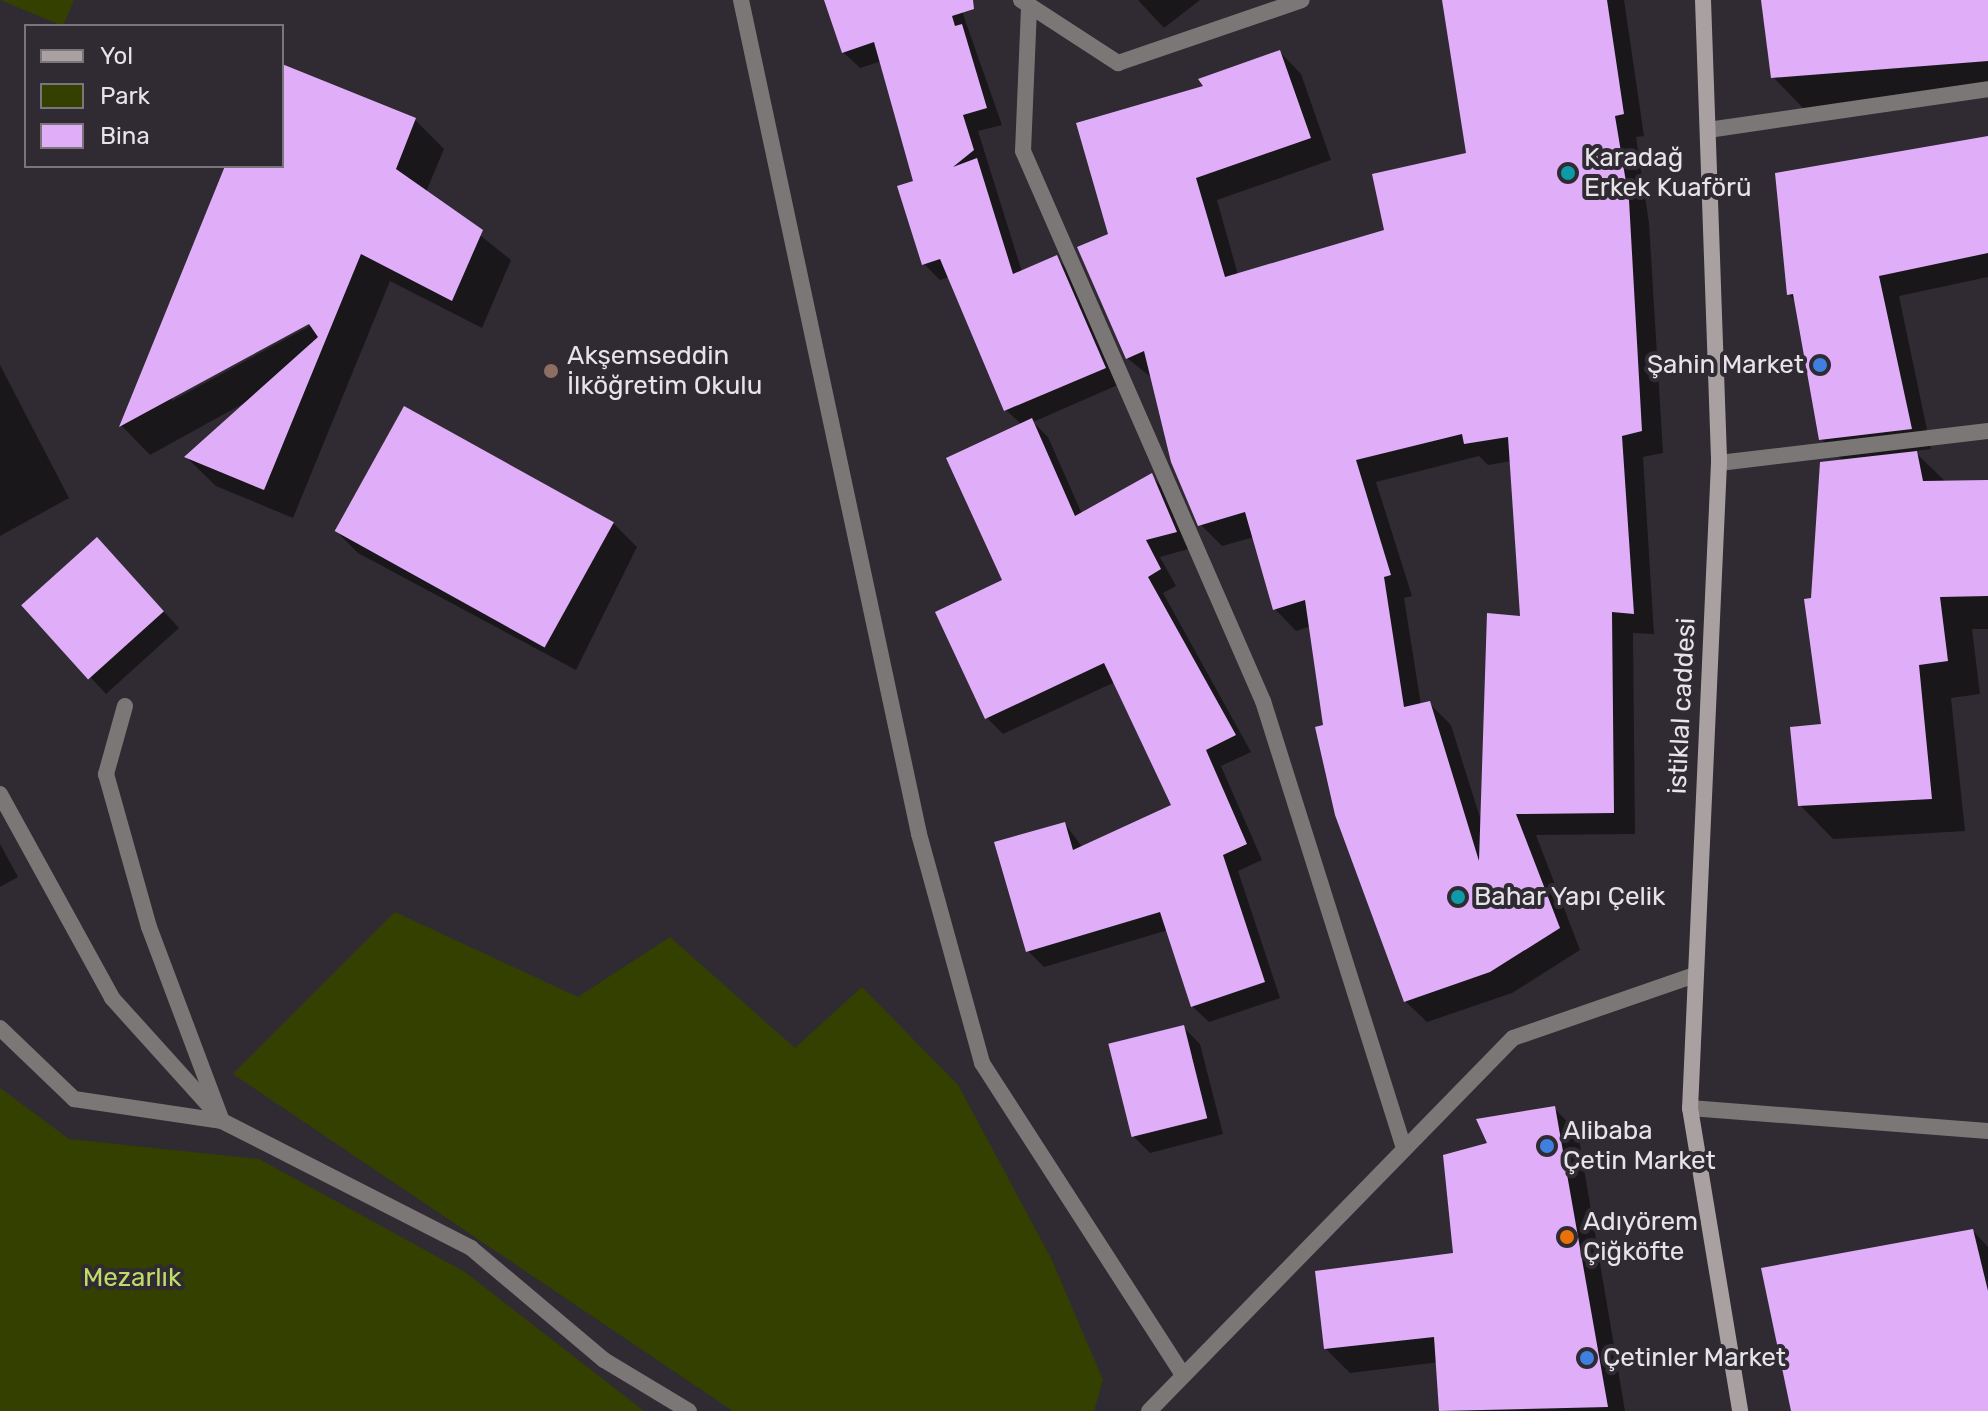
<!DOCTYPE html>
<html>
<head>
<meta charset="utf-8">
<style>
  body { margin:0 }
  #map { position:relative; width:1988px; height:1411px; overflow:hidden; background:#302b32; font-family:Rubik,sans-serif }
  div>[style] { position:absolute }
  .green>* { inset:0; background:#334000 }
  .shadow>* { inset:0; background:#0007 }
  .building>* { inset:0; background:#e0aef9; transform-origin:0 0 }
  .street>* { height:16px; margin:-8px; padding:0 8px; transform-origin:8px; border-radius:8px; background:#7c7777 }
  .secondary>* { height:16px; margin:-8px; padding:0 8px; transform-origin:8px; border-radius:8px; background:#a9a1a1 }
  .dots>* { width:22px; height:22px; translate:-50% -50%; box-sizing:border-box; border:4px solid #302b32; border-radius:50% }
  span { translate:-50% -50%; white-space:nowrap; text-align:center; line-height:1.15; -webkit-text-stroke:8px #302b32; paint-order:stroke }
  .poi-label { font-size:26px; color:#e7e4e9 }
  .left { translate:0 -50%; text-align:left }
  .right { translate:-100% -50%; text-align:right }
  .street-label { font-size:26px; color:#e7e4e9 }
  .park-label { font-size:26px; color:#c0dc68 }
  .legend { position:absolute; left:24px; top:24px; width:260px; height:144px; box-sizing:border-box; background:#302b32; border:2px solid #79757b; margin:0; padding:10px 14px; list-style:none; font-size:24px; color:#e7e4e9 }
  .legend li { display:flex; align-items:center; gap:16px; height:40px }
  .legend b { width:40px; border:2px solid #79757b }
</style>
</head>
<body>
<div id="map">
  <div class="green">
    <i style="clip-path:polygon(0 0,74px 0,63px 26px)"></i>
    <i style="clip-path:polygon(395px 912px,578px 997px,670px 937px,795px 1048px,862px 987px,958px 1085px,1051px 1258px,1103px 1380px,1094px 1411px,733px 1411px,233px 1074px)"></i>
    <i style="clip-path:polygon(0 1088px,69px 1139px,259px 1159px,465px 1272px,644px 1411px,0 1411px)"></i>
  </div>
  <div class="shadow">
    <i style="clip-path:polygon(826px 0,958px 0,1002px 125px,978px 131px,1022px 272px,1056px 258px,1072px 274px,1120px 384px,1033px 422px,1048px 437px,1082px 514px,1151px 476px,1167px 492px,1192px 548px,1160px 557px,1176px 586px,1163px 593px,1251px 752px,1221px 766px,1262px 860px,1238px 871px,1280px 998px,1209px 1022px,1192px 1006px,1168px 930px,1044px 967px,1028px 951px,1065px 824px,1083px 848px,1174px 806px,1115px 682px,1003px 734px,987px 718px,937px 613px,1004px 581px,1022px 425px,1006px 410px,950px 277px,940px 280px,924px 264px,915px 182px,882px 61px,860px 68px,843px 52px)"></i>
    <i style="clip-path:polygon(1138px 0,1200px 0,1164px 28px)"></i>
    <i style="clip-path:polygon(evenodd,1444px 0,1624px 0,1644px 136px,1636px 137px,1649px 223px,1663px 453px,1643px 457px,1654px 634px,1633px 633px,1635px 834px,1536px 835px,1580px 950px,1512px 993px,1427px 1022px,1405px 1001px,1325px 726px,1311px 626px,1296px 631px,1275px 609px,1254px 537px,1222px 546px,1200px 524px,1152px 378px,1127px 358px,1110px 235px,1206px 87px,1280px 52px,1301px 74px,1331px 160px,1217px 200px,1238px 275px,1387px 231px,1469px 155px,1444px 0,1479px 456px,1488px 465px,1511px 461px,1522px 618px,1482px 824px,1451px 725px,1429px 703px,1421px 705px,1404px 598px,1412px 596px,1376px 482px,1479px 456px)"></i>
    <i style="clip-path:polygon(1763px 0,1988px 0,1988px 96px,1805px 110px,1773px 77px)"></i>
    <i style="clip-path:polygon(evenodd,282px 66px,415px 120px,444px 149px,426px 192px,511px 260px,482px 328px,390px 281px,293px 518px,216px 486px,187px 458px,246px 402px,150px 455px,122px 426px,222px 181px,255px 166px,282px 166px,282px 66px,317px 317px,319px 321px,172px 401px,172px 396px,317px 317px)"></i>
    <i style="clip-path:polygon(1988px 139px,1988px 277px,1899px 296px,1931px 449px,1914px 451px,1947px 483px,1988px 484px,1988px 629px,1972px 629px,1980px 694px,1951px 698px,1965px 831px,1833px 839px,1800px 805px,1823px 725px,1813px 600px,1843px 461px,1821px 439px,1796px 302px,1789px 294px)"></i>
    <i style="clip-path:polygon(0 365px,69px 498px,0 536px)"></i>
    <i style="clip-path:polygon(613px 523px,637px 547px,576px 670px,358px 553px,335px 530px)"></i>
    <i style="clip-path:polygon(113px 556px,179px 628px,106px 694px,24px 605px)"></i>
    <i style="clip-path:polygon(0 844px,18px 877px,0 887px)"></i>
    <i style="clip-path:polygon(1184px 1028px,1200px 1044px,1223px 1134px,1150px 1153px,1134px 1137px)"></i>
    <i style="clip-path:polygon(1554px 1108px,1578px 1133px,1625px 1411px,1446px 1411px,1440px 1362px,1350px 1373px,1326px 1349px,1455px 1255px,1490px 1145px)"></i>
    <i style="clip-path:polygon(1973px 1231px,1988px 1247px,1988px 1411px,1793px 1411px)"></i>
  </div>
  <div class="building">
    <i style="clip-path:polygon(824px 0,973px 0,974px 9px,952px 16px,955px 26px,962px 24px,987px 108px,963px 115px,974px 150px,953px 167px,977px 158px,1013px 274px,1057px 255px,1106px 368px,1004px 411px,940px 259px,922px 265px,897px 186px,913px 181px,874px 42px,842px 53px)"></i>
    <i style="clip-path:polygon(evenodd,1442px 0,1607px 0,1624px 114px,1615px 116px,1629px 200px,1642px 431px,1622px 436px,1634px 614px,1612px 612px,1614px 813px,1516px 814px,1560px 928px,1490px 972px,1404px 1002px,1335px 815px,1315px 727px,1323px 725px,1305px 600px,1273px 610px,1245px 512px,1198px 526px,1171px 462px,1144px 351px,1126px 359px,1077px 247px,1108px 234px,1076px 123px,1203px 86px,1198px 79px,1280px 50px,1311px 138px,1196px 178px,1225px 277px,1384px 230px,1372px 174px,1466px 153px,1442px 0,1462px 434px,1464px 444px,1508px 437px,1520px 616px,1487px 613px,1479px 861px,1430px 701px,1404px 707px,1384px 577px,1391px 575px,1356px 460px,1462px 434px)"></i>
    <i style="clip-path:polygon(1761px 0,1988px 0,1988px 61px,1771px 78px)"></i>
    <i style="clip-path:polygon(282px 64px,416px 118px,396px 169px,483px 230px,452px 301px,361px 254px,264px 490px,184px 457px,318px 337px,309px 324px,119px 427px,225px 166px,282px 166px)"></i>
    <i style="clip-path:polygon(1988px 136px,1988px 253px,1879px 276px,1912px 429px,1819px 440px,1793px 294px,1787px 295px,1775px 173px)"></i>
    <i style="left:404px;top:406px;width:240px;height:143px;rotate:29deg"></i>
    <i style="clip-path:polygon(1032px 418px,1075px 516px,1152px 473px,1177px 532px,1146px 540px,1161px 569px,1148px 577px,1236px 735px,1206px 750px,1247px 844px,1223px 855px,1265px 982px,1191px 1007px,1160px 912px,1026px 952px,994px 842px,1065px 822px,1073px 850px,1171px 805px,1104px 663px,985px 719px,935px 612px,1002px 580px,946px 458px)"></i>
    <i style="clip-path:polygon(1917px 451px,1923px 481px,1988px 480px,1988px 596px,1940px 597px,1948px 661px,1919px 665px,1932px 799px,1798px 806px,1790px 727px,1821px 724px,1804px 599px,1811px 598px,1820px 462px)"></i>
    <i style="left:97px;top:537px;width:100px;height:102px;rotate:48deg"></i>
    <i style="left:1184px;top:1025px;width:96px;height:78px;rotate:76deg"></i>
    <i style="clip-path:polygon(1555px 1106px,1608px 1407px,1439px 1411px,1434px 1337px,1324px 1349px,1315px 1271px,1453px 1253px,1443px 1155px,1487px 1143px,1476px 1119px)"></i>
    <i style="clip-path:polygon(1973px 1229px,1988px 1291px,1988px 1411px,1791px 1411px,1761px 1268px)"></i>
  </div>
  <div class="street">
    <i style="left:741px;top:0;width:853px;rotate:77.95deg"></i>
    <i style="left:919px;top:834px;width:238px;rotate:74.6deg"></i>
    <i style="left:982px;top:1063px;width:368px;rotate:57.2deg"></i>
    <i style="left:1021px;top:0;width:116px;rotate:33deg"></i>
    <i style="left:1118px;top:63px;width:194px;rotate:-18.9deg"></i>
    <i style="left:1029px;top:8px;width:143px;rotate:92.4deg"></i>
    <i style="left:1023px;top:151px;width:600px;rotate:66.43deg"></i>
    <i style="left:1263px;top:701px;width:469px;rotate:72.5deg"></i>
    <i style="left:1708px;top:130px;width:283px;rotate:-8.3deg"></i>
    <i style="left:1719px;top:463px;width:271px;rotate:-6.8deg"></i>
    <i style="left:125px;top:706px;width:71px;rotate:105.6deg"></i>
    <i style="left:106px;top:774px;width:159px;rotate:74.3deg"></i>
    <i style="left:149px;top:927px;width:207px;rotate:69.4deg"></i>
    <i style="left:0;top:794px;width:233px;rotate:61.2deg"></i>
    <i style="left:112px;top:998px;width:154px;rotate:47.9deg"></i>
    <i style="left:0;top:1028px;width:103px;rotate:43.8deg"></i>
    <i style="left:74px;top:1099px;width:150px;rotate:8.5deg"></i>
    <i style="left:222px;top:1121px;width:280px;rotate:27deg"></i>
    <i style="left:471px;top:1248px;width:174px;rotate:40.1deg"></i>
    <i style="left:604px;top:1360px;width:99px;rotate:31deg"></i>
    <i style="left:1690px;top:1108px;width:299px;rotate:4.4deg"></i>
    <i style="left:1149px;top:1411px;width:521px;rotate:-45.7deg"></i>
    <i style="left:1513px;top:1038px;width:189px;rotate:-19.1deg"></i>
  </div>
  <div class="secondary">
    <i style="left:1703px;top:0;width:463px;rotate:88deg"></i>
    <i style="left:1719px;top:463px;width:646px;rotate:92.57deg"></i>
    <i style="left:1690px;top:1108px;width:307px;rotate:80.6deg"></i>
  </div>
  <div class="dots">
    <i style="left:1568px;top:173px;background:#0f9aa8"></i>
    <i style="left:1820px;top:365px;background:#3f7fe0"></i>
    <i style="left:551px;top:371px;background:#8d6e63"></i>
    <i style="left:1458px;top:897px;background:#0f9aa8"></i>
    <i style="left:1547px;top:1146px;background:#3f7fe0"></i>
    <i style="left:1567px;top:1237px;background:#e8710a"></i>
    <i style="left:1587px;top:1358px;background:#3f7fe0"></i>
  </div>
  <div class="poi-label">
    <span class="left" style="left:1584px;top:173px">Karadağ<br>Erkek Kuaförü</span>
    <span class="left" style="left:567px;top:371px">Akşemseddin<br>İlköğretim Okulu</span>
    <span class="right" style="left:1804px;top:365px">Şahin Market</span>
    <span class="left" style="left:1474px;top:897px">Bahar Yapı Çelik</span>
    <span class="left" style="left:1563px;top:1146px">Alibaba<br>Çetin Market</span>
    <span class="left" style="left:1583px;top:1237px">Adıyörem<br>Çiğköfte</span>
    <span class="left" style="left:1603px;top:1358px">Çetinler Market</span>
  </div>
  <div class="street-label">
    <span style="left:1682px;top:706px;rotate:-87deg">istiklal caddesi</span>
  </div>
  <div class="park-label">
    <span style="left:132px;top:1278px">Mezarlık</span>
  </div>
  <ul class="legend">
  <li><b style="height:10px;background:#a9a1a1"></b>Yol</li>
  <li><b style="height:22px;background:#334000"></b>Park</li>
  <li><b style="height:22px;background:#e0aef9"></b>Bina</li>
  </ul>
</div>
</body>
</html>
